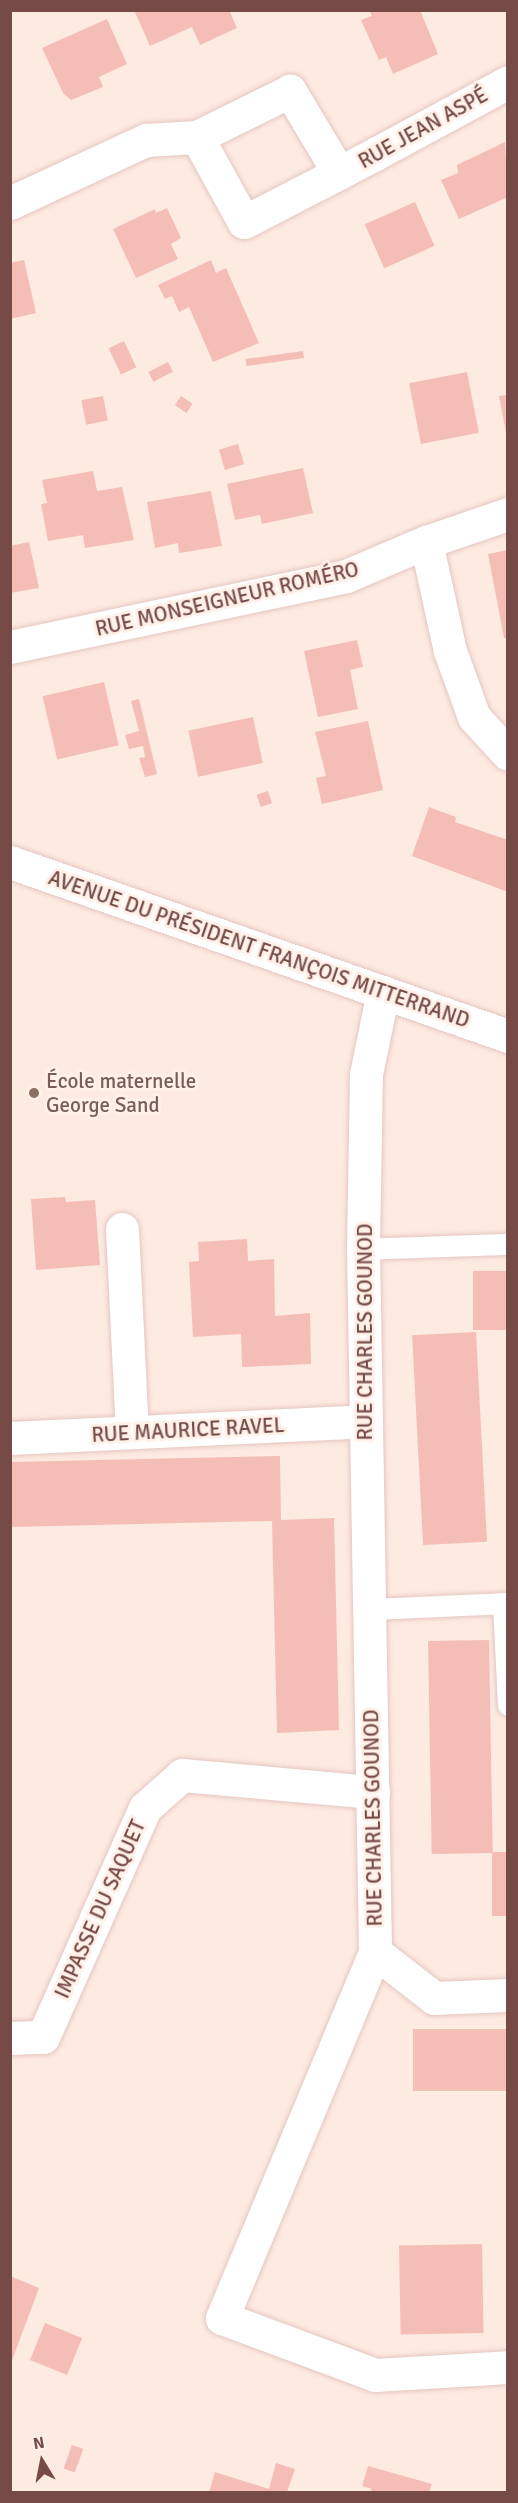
<!DOCTYPE html>
<html>
<head>
<meta charset="utf-8">
<style>
  body { margin:0 }
  #map { position:relative; width:518px; height:2503px; overflow:hidden; background:#fdeae1; font-family:Signika,sans-serif }
  div>[style] { position:absolute }
  .building>* { inset:0; background:#f4beb7; transform-origin:0 0 }
  .roads { filter:drop-shadow(0 0 2px #e4c6c0) drop-shadow(0 0 2px #e4c6c0) }
  .service>* { height:21px; margin:-10.5px; padding:0 10.5px; transform-origin:10.5px; border-radius:10.5px; background:#fff }
  .minor>* { height:33px; margin:-16.5px; padding:0 16.5px; transform-origin:16.5px; border-radius:16.5px; background:#fff }
  .tertiary>* { height:33px; margin:-16.5px; padding:0 16.5px; transform-origin:16.5px; border-radius:16.5px; background:#fff }
  .dots>* { width:16px; height:16px; translate:-50% -50%; box-sizing:border-box; border:3px solid #fff0e8; border-radius:50% }
  span { translate:-50% -50%; white-space:nowrap; text-align:center; line-height:1.15; -webkit-text-stroke:6px #fff0e8; paint-order:stroke }
  .street-label { font-size:21px; color:#764a47 }
  .education-label { font-size:21px; color:#785e54 }
  .left { translate:0 -50%; text-align:left }
  .frame { position:absolute; inset:0; border:12px solid #764a47; pointer-events:none }
  .north { position:absolute; left:12px; top:2431px; width:60px; height:60px; -webkit-text-stroke:4px #fff0e8; paint-order:stroke; rotate:350deg; font-size:16px; font-weight:700; line-height:24px; text-align:center; color:#764a47 }
  .north::after { content:''; display:block; margin:auto; width:21px; height:27px; background:#764a47; clip-path:polygon(50% 0,100% 100%,50% 72%,0 100%) }
</style>
</head>
<body>
<div id="map">
  <div class="building">
    <i style="clip-path:polygon(134px 10px,229px 10px,237px 28px,200px 45px,192px 27px,150px 46px)"></i>
    <i style="clip-path:polygon(369px 10px,420px 10px,438px 54px,393px 74px,386px 57px,379px 60px,361px 20px,372px 16px)"></i>
    <i style="clip-path:polygon(107px 19px,127px 64px,99px 77px,103px 87px,71px 100px,63px 93px,42px 48px)"></i>
    <i style="clip-path:polygon(505px 142px,508px 197px,459px 219px,441px 180px,458px 173px,457px 165px)"></i>
    <i style="left:415px;top:202px;width:48px;height:55px;rotate:66deg"></i>
    <i style="clip-path:polygon(167px 208px,181px 238px,171px 244px,178px 259px,136px 278px,113px 229px,155px 209px,156px 213px)"></i>
    <i style="clip-path:polygon(24px 260px,36px 313px,10px 319px,10px 263px)"></i>
    <i style="clip-path:polygon(211px 260px,216px 273px,226px 268px,259px 343px,213px 362px,189px 307px,179px 312px,172px 296px,165px 299px,158px 285px)"></i>
    <i style="left:124px;top:341px;width:29px;height:17px;rotate:65deg"></i>
    <i style="left:303px;top:351px;width:7px;height:58px;rotate:82deg"></i>
    <i style="left:168px;top:362px;width:11px;height:22px;rotate:63deg"></i>
    <i style="left:467px;top:372px;width:62px;height:59px;rotate:79deg"></i>
    <i style="clip-path:polygon(508px 395px,508px 433px,506px 433px,499px 396px)"></i>
    <i style="left:103px;top:396px;width:25px;height:22px;rotate:79deg"></i>
    <i style="left:181px;top:396px;width:14px;height:11px;rotate:34deg"></i>
    <i style="left:238px;top:444px;width:21px;height:20px;rotate:73deg"></i>
    <i style="clip-path:polygon(303px 468px,313px 513px,262px 524px,260px 515px,235px 520px,227px 484px)"></i>
    <i style="clip-path:polygon(93px 471px,97px 491px,122px 487px,134px 540px,85px 548px,83px 535px,48px 541px,41px 504px,47px 503px,42px 480px)"></i>
    <i style="clip-path:polygon(211px 491px,222px 546px,179px 553px,178px 543px,155px 548px,147px 502px)"></i>
    <i style="clip-path:polygon(29px 542px,39px 588px,10px 593px,10px 546px)"></i>
    <i style="clip-path:polygon(508px 550px,508px 638px,504px 638px,488px 554px)"></i>
    <i style="clip-path:polygon(357px 640px,363px 667px,350px 670px,358px 709px,318px 717px,304px 651px)"></i>
    <i style="left:104px;top:682px;width:65px;height:63px;rotate:77deg"></i>
    <i style="clip-path:polygon(139px 699px,157px 774px,145px 777px,139px 758px,145px 757px,143px 746px,129px 749px,125px 735px,139px 731px,131px 701px)"></i>
    <i style="left:253px;top:717px;width:47px;height:66px;rotate:78deg"></i>
    <i style="clip-path:polygon(368px 721px,383px 790px,322px 804px,316px 778px,326px 776px,315px 732px)"></i>
    <i style="left:268px;top:791px;width:13px;height:12px;rotate:72deg"></i>
    <i style="clip-path:polygon(429px 807px,456px 817px,455px 822px,508px 840px,508px 892px,412px 856px)"></i>
    <i style="clip-path:polygon(65px 1197px,66px 1202px,95px 1200px,100px 1265px,36px 1270px,31px 1199px)"></i>
    <i style="clip-path:polygon(247px 1239px,248px 1261px,274px 1259px,275px 1316px,310px 1313px,311px 1364px,242px 1367px,241px 1334px,193px 1337px,189px 1262px,199px 1261px,198px 1242px)"></i>
    <i style="left:508px;top:1271px;width:59px;height:35px;rotate:90deg"></i>
    <i style="left:476px;top:1332px;width:210px;height:64px;rotate:87deg"></i>
    <i style="clip-path:polygon(280px 1456px,281px 1520px,334px 1518px,339px 1730px,277px 1733px,272px 1521px,10px 1527px,10px 1462px)"></i>
    <i style="left:489px;top:1640px;width:213px;height:61px;rotate:89deg"></i>
    <i style="left:508px;top:1852px;width:64px;height:16px;rotate:90deg"></i>
    <i style="left:508px;top:2029px;width:62px;height:95px;rotate:90deg"></i>
    <i style="left:482px;top:2244px;width:89px;height:83px;rotate:89deg"></i>
    <i style="clip-path:polygon(10px 2276px,39px 2288px,11px 2363px,10px 2363px)"></i>
    <i style="left:45px;top:2323px;width:40px;height:40px;rotate:22deg"></i>
    <i style="left:72px;top:2445px;width:12px;height:25px;rotate:20deg"></i>
    <i style="clip-path:polygon(276px 2463px,295px 2469px,287px 2492px,209px 2492px,215px 2472px,269px 2489px)"></i>
    <i style="clip-path:polygon(368px 2466px,432px 2484px,429px 2492px,370px 2492px,372px 2489px,362px 2486px)"></i>
  </div>
  <div class="roads">
    <div class="service">
      <i style="left:363px;top:1249px;width:145px;rotate:-2deg"></i>
      <i style="left:503px;top:1603px;width:102px;rotate:87.2deg"></i>
      <i style="left:371px;top:1609px;width:137px;rotate:-2.5deg"></i>
    </div>
    <div class="minor">
      <i style="left:339px;top:173px;width:96px;rotate:-120.9deg"></i>
      <i style="left:290px;top:91px;width:104px;rotate:153.7deg"></i>
      <i style="left:197px;top:137px;width:97px;rotate:61.1deg"></i>
      <i style="left:244px;top:222px;width:107px;rotate:-27.3deg"></i>
      <i style="left:339px;top:173px;width:41px;rotate:-27.8deg"></i>
      <i style="left:375px;top:154px;width:151px;rotate:-28.4deg"></i>
      <i style="left:10px;top:203px;width:150px;rotate:-24.9deg"></i>
      <i style="left:146px;top:140px;width:51px;rotate:-3.4deg"></i>
      <i style="left:426px;top:542px;width:112px;rotate:77.6deg"></i>
      <i style="left:450px;top:651px;width:70px;rotate:70deg"></i>
      <i style="left:474px;top:717px;width:50px;rotate:47.4deg"></i>
      <i style="left:10px;top:647px;width:343px;rotate:-11.9deg"></i>
      <i style="left:346px;top:576px;width:87px;rotate:-23deg"></i>
      <i style="left:426px;top:542px;width:87px;rotate:-18.9deg"></i>
      <i style="left:383px;top:992px;width:84px;rotate:101.7deg"></i>
      <i style="left:366px;top:1074px;width:175px;rotate:91deg"></i>
      <i style="left:363px;top:1249px;width:703px;rotate:89.02deg"></i>
      <i style="left:375px;top:1952px;width:397px;rotate:112.7deg"></i>
      <i style="left:222px;top:2318px;width:163px;rotate:20.4deg"></i>
      <i style="left:375px;top:2375px;width:133px;rotate:-3.4deg"></i>
      <i style="left:122px;top:1229px;width:203px;rotate:87.2deg"></i>
      <i style="left:10px;top:1438px;width:355px;rotate:-2.7deg"></i>
      <i style="left:375px;top:1952px;width:75px;rotate:37.9deg"></i>
      <i style="left:434px;top:1998px;width:74px;rotate:-2.3deg"></i>
      <i style="left:10px;top:2038px;width:33px;rotate:-2deg"></i>
      <i style="left:43px;top:2037px;width:251px;rotate:-66deg"></i>
      <i style="left:145px;top:1808px;width:50px;rotate:-41.7deg"></i>
      <i style="left:182px;top:1775px;width:192px;rotate:5.1deg"></i>
    </div>
    <div class="tertiary">
      <i style="left:10px;top:862px;width:528px;rotate:19.26deg"></i>
    </div>
  </div>
  <div class="dots">
    <i style="left:34px;top:1093px;background:#8d6e63"></i>
  </div>
  <div class="street-label">
    <span style="left:423px;top:128px;rotate:-29deg">RUE JEAN ASPÉ</span>
    <span style="left:227px;top:599px;rotate:-13deg">RUE MONSEIGNEUR ROMÉRO</span>
    <span style="left:259px;top:949px;rotate:19deg">AVENUE DU PRÉSIDENT FRANÇOIS MITTERRAND</span>
    <span style="left:365px;top:1332px;rotate:-90deg">RUE CHARLES GOUNOD</span>
    <span style="left:188px;top:1430px;rotate:-3deg">RUE MAURICE RAVEL</span>
    <span style="left:373px;top:1818px;rotate:-91deg">RUE CHARLES GOUNOD</span>
    <span style="left:100px;top:1909px;rotate:-66deg">IMPASSE DU SAQUET</span>
  </div>
  <div class="education-label">
    <span class="left" style="left:46px;top:1093px">École maternelle<br>George Sand</span>
  </div>
  <div class="frame"></div>
  <div class="north">N</div>
</div>
</body>
</html>
